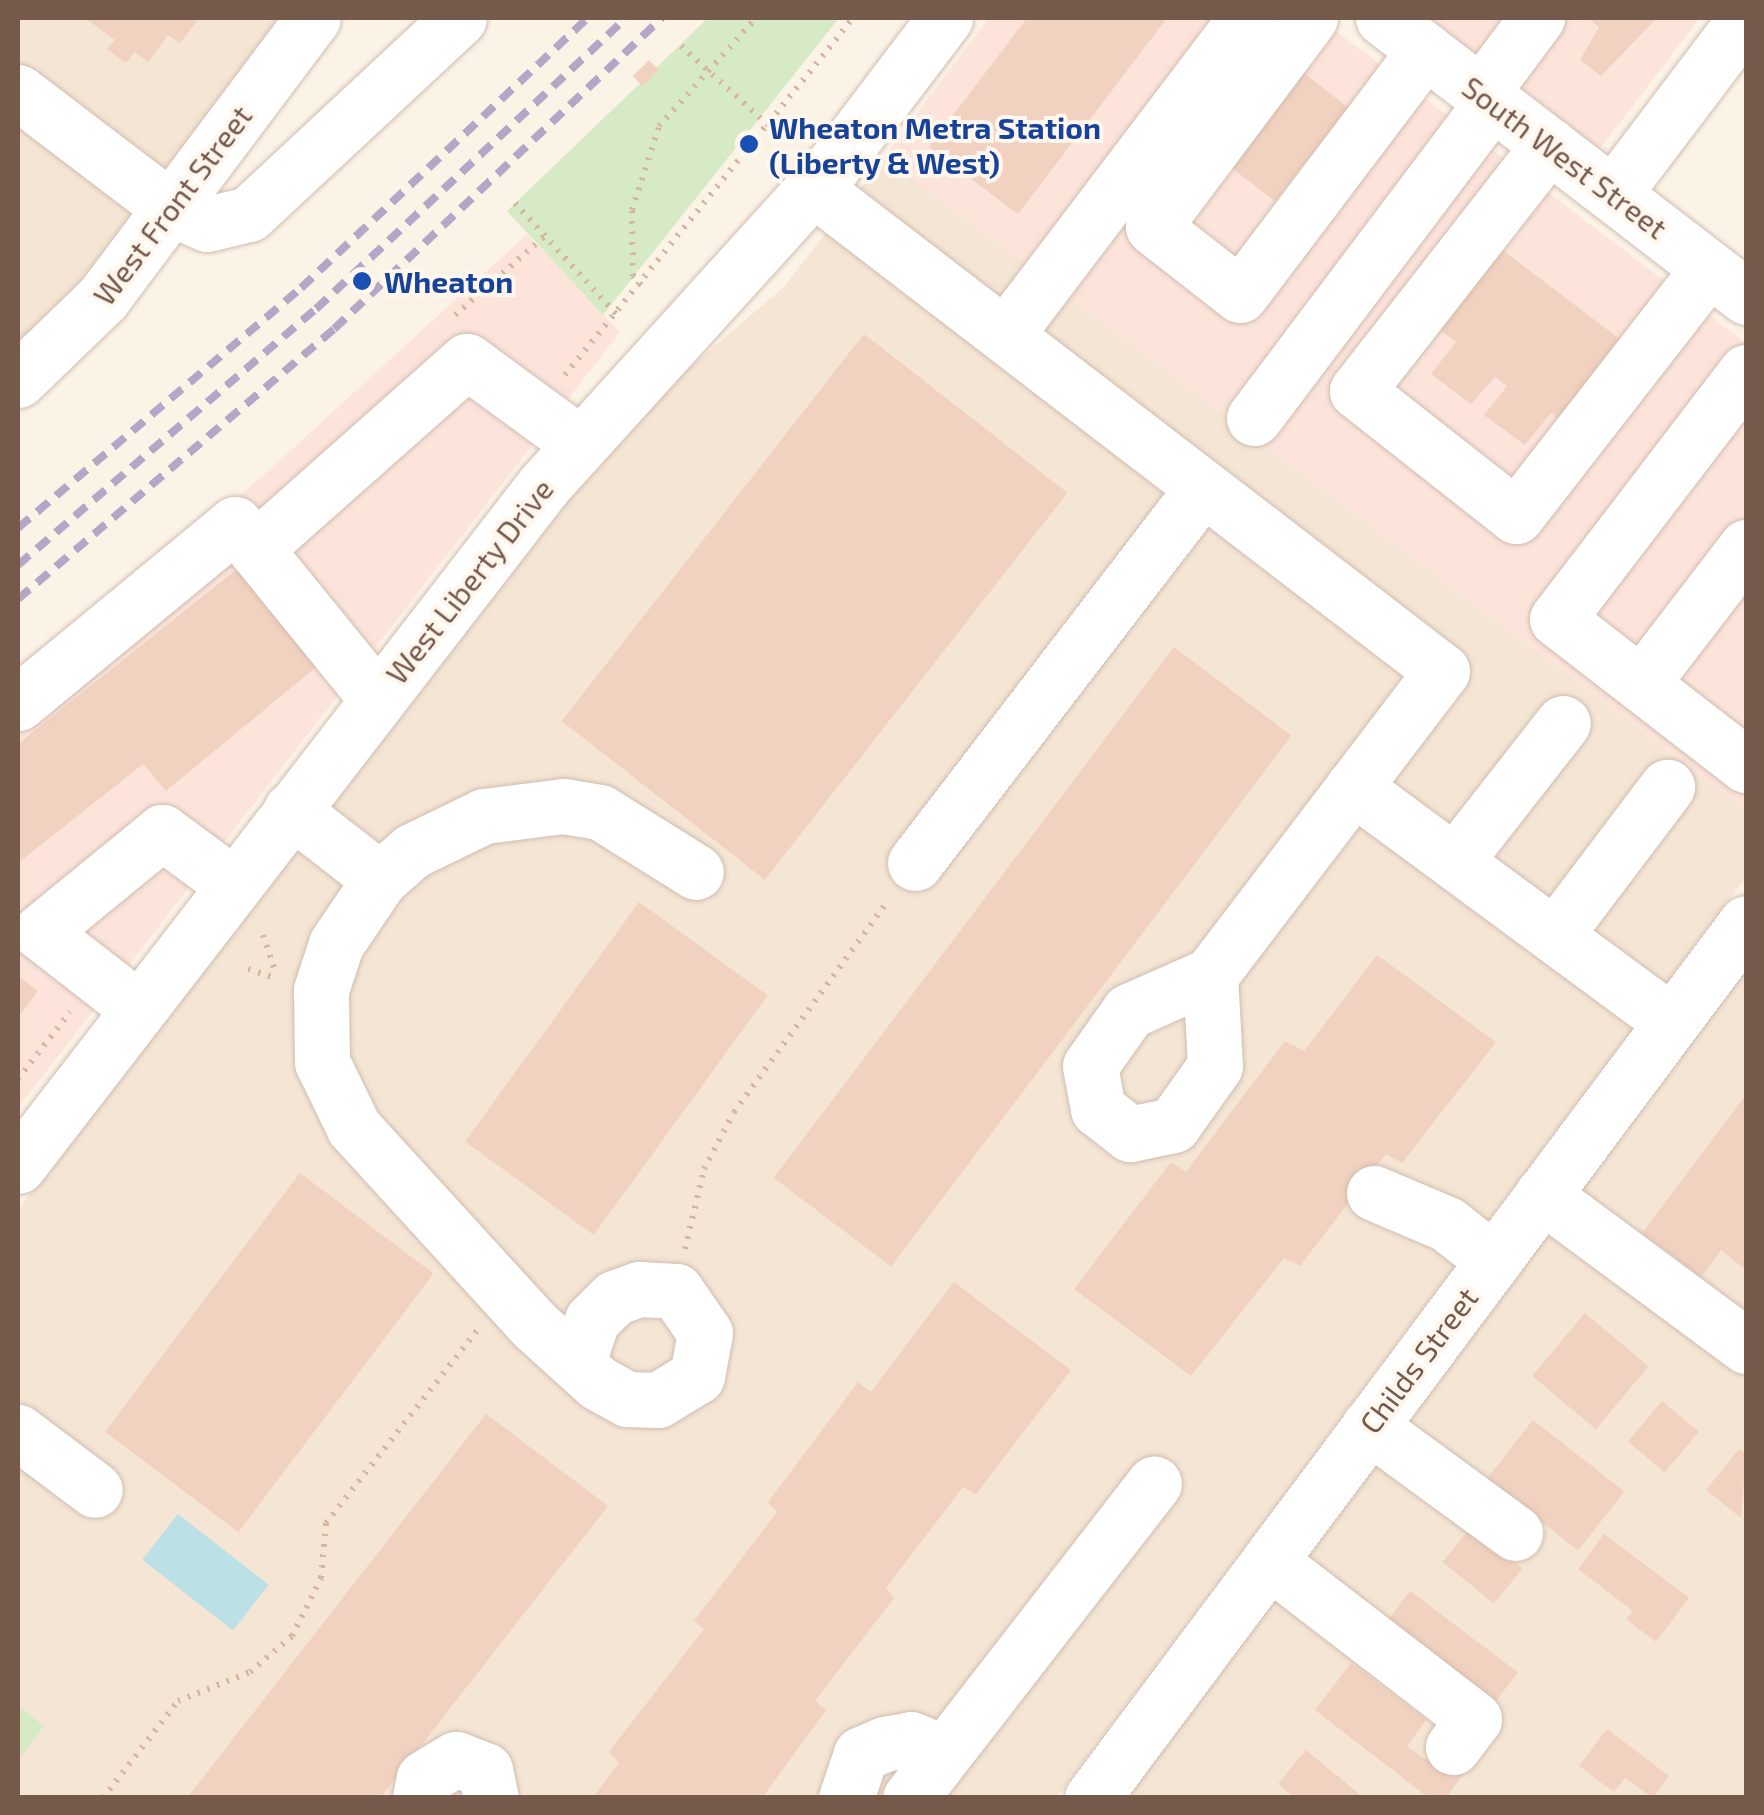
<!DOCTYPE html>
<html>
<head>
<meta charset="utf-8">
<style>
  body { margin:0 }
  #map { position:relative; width:1764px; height:1815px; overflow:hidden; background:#fcf3e7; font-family:"Exo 2",sans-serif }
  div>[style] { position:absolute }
  .residential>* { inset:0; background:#f4e5d5 }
  .commercial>* { inset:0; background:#fce4db }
  .green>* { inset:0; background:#d5eac5 }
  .water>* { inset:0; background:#bbe0e6; transform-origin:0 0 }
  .building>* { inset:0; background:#f1d1bf; transform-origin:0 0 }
  .path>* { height:6px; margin-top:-3px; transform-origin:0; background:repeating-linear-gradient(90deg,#d6b5a1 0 2.5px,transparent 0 10.5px) }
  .roads { filter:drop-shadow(0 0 2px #d0bdaf) drop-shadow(0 0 2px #d0bdaf) }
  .minor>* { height:55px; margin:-27.5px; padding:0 27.5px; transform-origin:27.5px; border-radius:27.5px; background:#fff }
  .rail>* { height:8px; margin-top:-4px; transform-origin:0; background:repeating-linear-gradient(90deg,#b6a5c6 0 15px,transparent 0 25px) }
  .dots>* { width:28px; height:28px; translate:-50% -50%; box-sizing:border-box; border:5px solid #fff7ed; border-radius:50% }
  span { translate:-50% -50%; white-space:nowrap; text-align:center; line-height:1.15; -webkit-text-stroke:8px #fff7ed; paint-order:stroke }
  .transit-label { font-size:30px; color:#164399; font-weight:700 }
  .left { translate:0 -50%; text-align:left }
  .street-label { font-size:30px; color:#75594b }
  .frame { position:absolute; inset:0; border:20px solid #75594b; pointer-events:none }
</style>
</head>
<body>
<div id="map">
  <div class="residential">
    <i style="clip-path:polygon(18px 18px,291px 18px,165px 183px,18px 71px)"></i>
    <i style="clip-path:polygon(18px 118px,144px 216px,91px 287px,18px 344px)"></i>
    <i style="clip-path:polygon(884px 157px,1746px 810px,1746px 877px,1057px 1797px,18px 1797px,18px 1210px,608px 437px,784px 287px)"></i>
    <i style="clip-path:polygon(1746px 959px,1746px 1797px,1117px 1798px)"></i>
  </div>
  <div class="commercial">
    <i style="clip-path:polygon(989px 18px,1319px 18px,1746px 343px,1746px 810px,884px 157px)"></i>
    <i style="clip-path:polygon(1427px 18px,1700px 18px,1599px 150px)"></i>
    <i style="clip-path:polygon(527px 234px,620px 332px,18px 1108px,18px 678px,265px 474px)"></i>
  </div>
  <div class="green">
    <i style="clip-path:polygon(708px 18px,839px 18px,603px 315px,507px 211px)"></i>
    <i style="clip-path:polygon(18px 1706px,44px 1726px,18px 1760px)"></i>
  </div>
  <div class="water">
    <i style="left:178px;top:1514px;width:115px;height:58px;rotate:38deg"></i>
  </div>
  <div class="building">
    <i style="clip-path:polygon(85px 18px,199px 18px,180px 43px,168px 35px,148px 62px,135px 52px,126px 63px,107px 49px,115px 40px)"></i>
    <i style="clip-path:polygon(1027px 18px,1167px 18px,1018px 214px,929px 147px)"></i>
    <i style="clip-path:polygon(1587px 18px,1651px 18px,1655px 20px,1601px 76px,1580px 60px,1599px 27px)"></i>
    <i style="left:649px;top:60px;width:14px;height:23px;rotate:45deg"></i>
    <i style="left:1300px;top:70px;width:61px;height:119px;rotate:38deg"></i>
    <i style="clip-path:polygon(1489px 240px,1637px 352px,1576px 430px,1551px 413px,1525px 445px,1484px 415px,1507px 386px,1495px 377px,1471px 404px,1431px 374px,1456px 342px,1429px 321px)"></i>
    <i style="left:864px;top:334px;width:258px;height:491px;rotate:38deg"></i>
    <i style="clip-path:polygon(242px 565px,321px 663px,166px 791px,143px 764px,18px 863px,18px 744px)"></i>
    <i style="left:1174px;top:647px;width:147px;height:665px;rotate:37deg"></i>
    <i style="left:639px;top:902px;width:159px;height:296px;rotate:36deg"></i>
    <i style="clip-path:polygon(1377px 955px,1496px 1042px,1402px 1163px,1386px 1154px,1300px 1266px,1284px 1258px,1191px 1376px,1074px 1289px,1171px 1162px,1186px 1172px,1285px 1041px,1304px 1051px)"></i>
    <i style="clip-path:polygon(18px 976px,38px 991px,18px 1018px)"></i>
    <i style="clip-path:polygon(1746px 1095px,1746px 1270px,1721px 1250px,1701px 1277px,1642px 1233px)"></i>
    <i style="left:300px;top:1173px;width:167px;height:324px;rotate:37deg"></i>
    <i style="clip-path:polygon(954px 1282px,1071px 1370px,976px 1494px,963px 1487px,886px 1588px,894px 1598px,815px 1701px,826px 1710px,762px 1798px,593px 1798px,619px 1763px,609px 1752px,704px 1629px,694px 1621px,777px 1512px,768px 1502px,858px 1382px,871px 1392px)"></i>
    <i style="left:1585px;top:1313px;width:83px;height:82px;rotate:40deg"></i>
    <i style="left:1662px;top:1401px;width:48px;height:53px;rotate:40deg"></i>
    <i style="clip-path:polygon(486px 1414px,608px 1506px,380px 1798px,187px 1798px)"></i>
    <i style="left:1533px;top:1420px;width:116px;height:75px;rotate:38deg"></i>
    <i style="clip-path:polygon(1739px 1449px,1746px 1454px,1741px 1518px,1706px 1490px)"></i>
    <i style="left:1471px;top:1527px;width:66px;height:45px;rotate:39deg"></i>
    <i style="clip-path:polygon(1604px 1534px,1689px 1598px,1656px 1642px,1626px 1619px,1633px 1611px,1578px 1569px)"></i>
    <i style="left:1410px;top:1591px;width:135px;height:55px;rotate:37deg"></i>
    <i style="clip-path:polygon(1351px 1663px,1426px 1720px,1407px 1746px,1426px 1760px,1433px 1750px,1464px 1773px,1446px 1798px,1429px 1798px,1315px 1710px)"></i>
    <i style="clip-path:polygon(1607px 1729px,1669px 1776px,1653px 1798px,1625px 1778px,1614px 1792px,1579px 1766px)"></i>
    <i style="clip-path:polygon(1306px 1750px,1364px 1798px,1295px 1798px,1278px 1784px)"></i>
  </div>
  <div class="path">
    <i style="left:681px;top:46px;width:118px;rotate:42.2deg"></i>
    <i style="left:515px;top:203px;width:151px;rotate:47.7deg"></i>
    <i style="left:641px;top:285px;width:12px;rotate:-132deg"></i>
    <i style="left:633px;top:276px;width:66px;rotate:-90.9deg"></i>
    <i style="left:632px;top:210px;width:88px;rotate:-72.2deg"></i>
    <i style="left:659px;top:126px;width:145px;rotate:-48.1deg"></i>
    <i style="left:455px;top:315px;width:120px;rotate:-41.3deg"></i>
    <i style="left:565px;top:375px;width:459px;rotate:-51.1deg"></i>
    <i style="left:263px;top:935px;width:41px;rotate:71.6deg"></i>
    <i style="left:248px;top:969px;width:29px;rotate:18deg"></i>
    <i style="left:18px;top:1079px;width:85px;rotate:-52.2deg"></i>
    <i style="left:685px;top:1249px;width:82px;rotate:-76.6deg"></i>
    <i style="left:704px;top:1169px;width:64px;rotate:-62.2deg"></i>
    <i style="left:734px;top:1112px;width:261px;rotate:-53.9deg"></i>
    <i style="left:103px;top:1798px;width:123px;rotate:-52.3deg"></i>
    <i style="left:178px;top:1701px;width:78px;rotate:-21.9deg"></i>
    <i style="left:250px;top:1672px;width:55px;rotate:-40.6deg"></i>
    <i style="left:292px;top:1636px;width:65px;rotate:-63.4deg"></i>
    <i style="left:321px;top:1578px;width:55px;rotate:-84.8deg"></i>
    <i style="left:326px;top:1523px;width:246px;rotate:-51.9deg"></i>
  </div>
  <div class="roads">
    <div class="minor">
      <i style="left:1310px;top:18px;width:261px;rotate:126.9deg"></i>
      <i style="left:1153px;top:227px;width:110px;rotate:38deg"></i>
      <i style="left:1240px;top:295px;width:307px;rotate:-52.9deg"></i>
      <i style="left:1383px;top:18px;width:458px;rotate:37.5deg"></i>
      <i style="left:18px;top:92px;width:191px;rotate:37.3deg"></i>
      <i style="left:170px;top:208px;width:40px;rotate:23.4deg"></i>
      <i style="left:207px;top:224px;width:43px;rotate:-13.4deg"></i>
      <i style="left:249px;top:214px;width:287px;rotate:-43deg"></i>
      <i style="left:1481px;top:93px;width:94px;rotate:-53.3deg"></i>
      <i style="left:1549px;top:145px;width:312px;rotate:128deg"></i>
      <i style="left:1357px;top:391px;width:202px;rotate:38.2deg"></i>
      <i style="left:1516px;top:516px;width:314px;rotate:-52.1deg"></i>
      <i style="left:813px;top:188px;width:793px;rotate:37.52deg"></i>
      <i style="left:1442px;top:671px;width:382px;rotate:127.3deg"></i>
      <i style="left:1210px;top:975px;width:89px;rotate:156deg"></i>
      <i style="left:1129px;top:1011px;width:67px;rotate:125.3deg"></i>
      <i style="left:1090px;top:1066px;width:44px;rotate:79.5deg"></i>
      <i style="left:1098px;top:1109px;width:41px;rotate:38deg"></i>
      <i style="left:1130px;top:1134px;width:44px;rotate:-11.8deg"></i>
      <i style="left:1173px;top:1125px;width:72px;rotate:-54.6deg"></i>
      <i style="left:1215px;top:1066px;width:91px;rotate:-93.1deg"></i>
      <i style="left:1613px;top:194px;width:221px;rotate:-52.9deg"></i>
      <i style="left:1006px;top:334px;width:397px;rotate:-52.8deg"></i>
      <i style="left:1746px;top:372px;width:311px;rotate:127.4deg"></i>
      <i style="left:1557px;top:619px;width:239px;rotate:37.7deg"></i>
      <i style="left:18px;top:380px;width:117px;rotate:-44deg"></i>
      <i style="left:102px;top:299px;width:351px;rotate:-53.1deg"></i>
      <i style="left:1254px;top:418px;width:396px;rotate:-53deg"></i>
      <i style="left:255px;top:549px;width:283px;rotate:-41.6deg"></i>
      <i style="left:467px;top:361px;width:139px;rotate:36.2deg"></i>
      <i style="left:1641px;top:684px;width:173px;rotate:-52.5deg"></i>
      <i style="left:18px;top:703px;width:281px;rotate:-39.5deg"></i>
      <i style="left:235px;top:524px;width:225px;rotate:50.9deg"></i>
      <i style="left:1353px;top:787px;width:396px;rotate:36.4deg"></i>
      <i style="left:291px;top:810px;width:113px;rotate:37.8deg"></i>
      <i style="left:1455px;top:861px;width:175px;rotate:-52deg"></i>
      <i style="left:915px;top:863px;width:473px;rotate:-52.5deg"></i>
      <i style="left:1555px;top:935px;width:186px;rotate:-52.9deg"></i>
      <i style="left:139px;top:1009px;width:125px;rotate:-142.1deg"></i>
      <i style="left:40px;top:932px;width:158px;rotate:-39.3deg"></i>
      <i style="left:162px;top:832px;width:89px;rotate:36.4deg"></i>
      <i style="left:18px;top:1166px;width:860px;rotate:-52.32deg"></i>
      <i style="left:544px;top:485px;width:429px;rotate:-47.8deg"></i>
      <i style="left:832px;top:167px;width:187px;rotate:-52.8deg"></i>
      <i style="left:1374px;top:1193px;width:79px;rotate:23deg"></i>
      <i style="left:1447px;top:1224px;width:58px;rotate:38deg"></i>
      <i style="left:1542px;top:1195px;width:254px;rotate:36.5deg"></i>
      <i style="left:579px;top:1359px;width:41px;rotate:-71.6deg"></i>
      <i style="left:592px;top:1320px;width:31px;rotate:-45deg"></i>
      <i style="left:614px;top:1298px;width:27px;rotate:-20deg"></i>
      <i style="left:639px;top:1289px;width:37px;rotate:3deg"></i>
      <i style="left:676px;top:1291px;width:51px;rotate:55.4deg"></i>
      <i style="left:705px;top:1333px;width:44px;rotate:100.5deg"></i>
      <i style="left:697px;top:1376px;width:46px;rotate:148.4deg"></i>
      <i style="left:658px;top:1400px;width:31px;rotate:-178deg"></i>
      <i style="left:627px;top:1399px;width:33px;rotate:-151deg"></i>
      <i style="left:598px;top:1383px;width:86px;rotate:-137.8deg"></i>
      <i style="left:534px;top:1325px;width:267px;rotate:-132.4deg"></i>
      <i style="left:354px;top:1128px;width:73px;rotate:-115.9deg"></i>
      <i style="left:322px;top:1062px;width:72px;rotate:-90.8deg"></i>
      <i style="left:321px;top:990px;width:48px;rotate:-71.9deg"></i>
      <i style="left:336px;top:944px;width:78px;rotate:-55.9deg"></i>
      <i style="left:380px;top:879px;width:43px;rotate:-41.2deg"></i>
      <i style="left:412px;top:851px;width:80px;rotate:-25.9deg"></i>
      <i style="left:484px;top:816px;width:80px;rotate:-7.2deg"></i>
      <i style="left:563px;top:806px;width:37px;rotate:9deg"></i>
      <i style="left:600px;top:812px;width:113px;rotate:32deg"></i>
      <i style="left:1369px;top:1426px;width:181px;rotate:36.2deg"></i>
      <i style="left:18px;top:1432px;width:96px;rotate:37deg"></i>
      <i style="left:1269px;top:1561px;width:259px;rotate:37.6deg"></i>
      <i style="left:1474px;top:1719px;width:35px;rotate:127deg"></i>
      <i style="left:420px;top:1798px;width:20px;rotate:-79deg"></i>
      <i style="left:424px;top:1778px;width:37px;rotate:-31deg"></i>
      <i style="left:456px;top:1759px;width:31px;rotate:21deg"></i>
      <i style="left:485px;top:1770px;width:29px;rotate:78deg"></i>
      <i style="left:846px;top:1798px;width:46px;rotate:-71.2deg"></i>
      <i style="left:861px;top:1754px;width:25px;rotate:-23deg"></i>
      <i style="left:884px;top:1744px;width:27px;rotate:-10deg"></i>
      <i style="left:911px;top:1739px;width:36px;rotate:23deg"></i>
      <i style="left:910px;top:1798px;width:398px;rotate:-52.2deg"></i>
      <i style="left:1092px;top:1798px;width:1092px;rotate:-53.22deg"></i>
    </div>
  </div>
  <div class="rail">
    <i style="left:18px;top:528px;width:371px;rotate:-40.3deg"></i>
    <i style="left:301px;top:288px;width:394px;rotate:-43.3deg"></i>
    <i style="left:18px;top:565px;width:393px;rotate:-40.7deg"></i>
    <i style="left:316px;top:309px;width:425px;rotate:-43.2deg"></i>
    <i style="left:18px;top:599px;width:416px;rotate:-40.5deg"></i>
    <i style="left:334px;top:329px;width:452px;rotate:-43.5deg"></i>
  </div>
  <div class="dots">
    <i style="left:749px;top:144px;background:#1a4fb4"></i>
    <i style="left:362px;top:281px;background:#1a4fb4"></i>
  </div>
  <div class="transit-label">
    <span class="left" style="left:769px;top:144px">Wheaton Metra Station<br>(Liberty &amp; West)</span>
    <span class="left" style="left:384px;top:281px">Wheaton</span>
  </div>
  <div class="street-label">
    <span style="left:1565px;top:157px;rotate:37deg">South West Street</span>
    <span style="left:172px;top:205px;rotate:-53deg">West Front Street</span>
    <span style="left:469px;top:581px;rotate:-52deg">West Liberty Drive</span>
    <span style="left:1418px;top:1360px;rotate:-53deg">Childs Street</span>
  </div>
  <div class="frame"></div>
</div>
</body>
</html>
